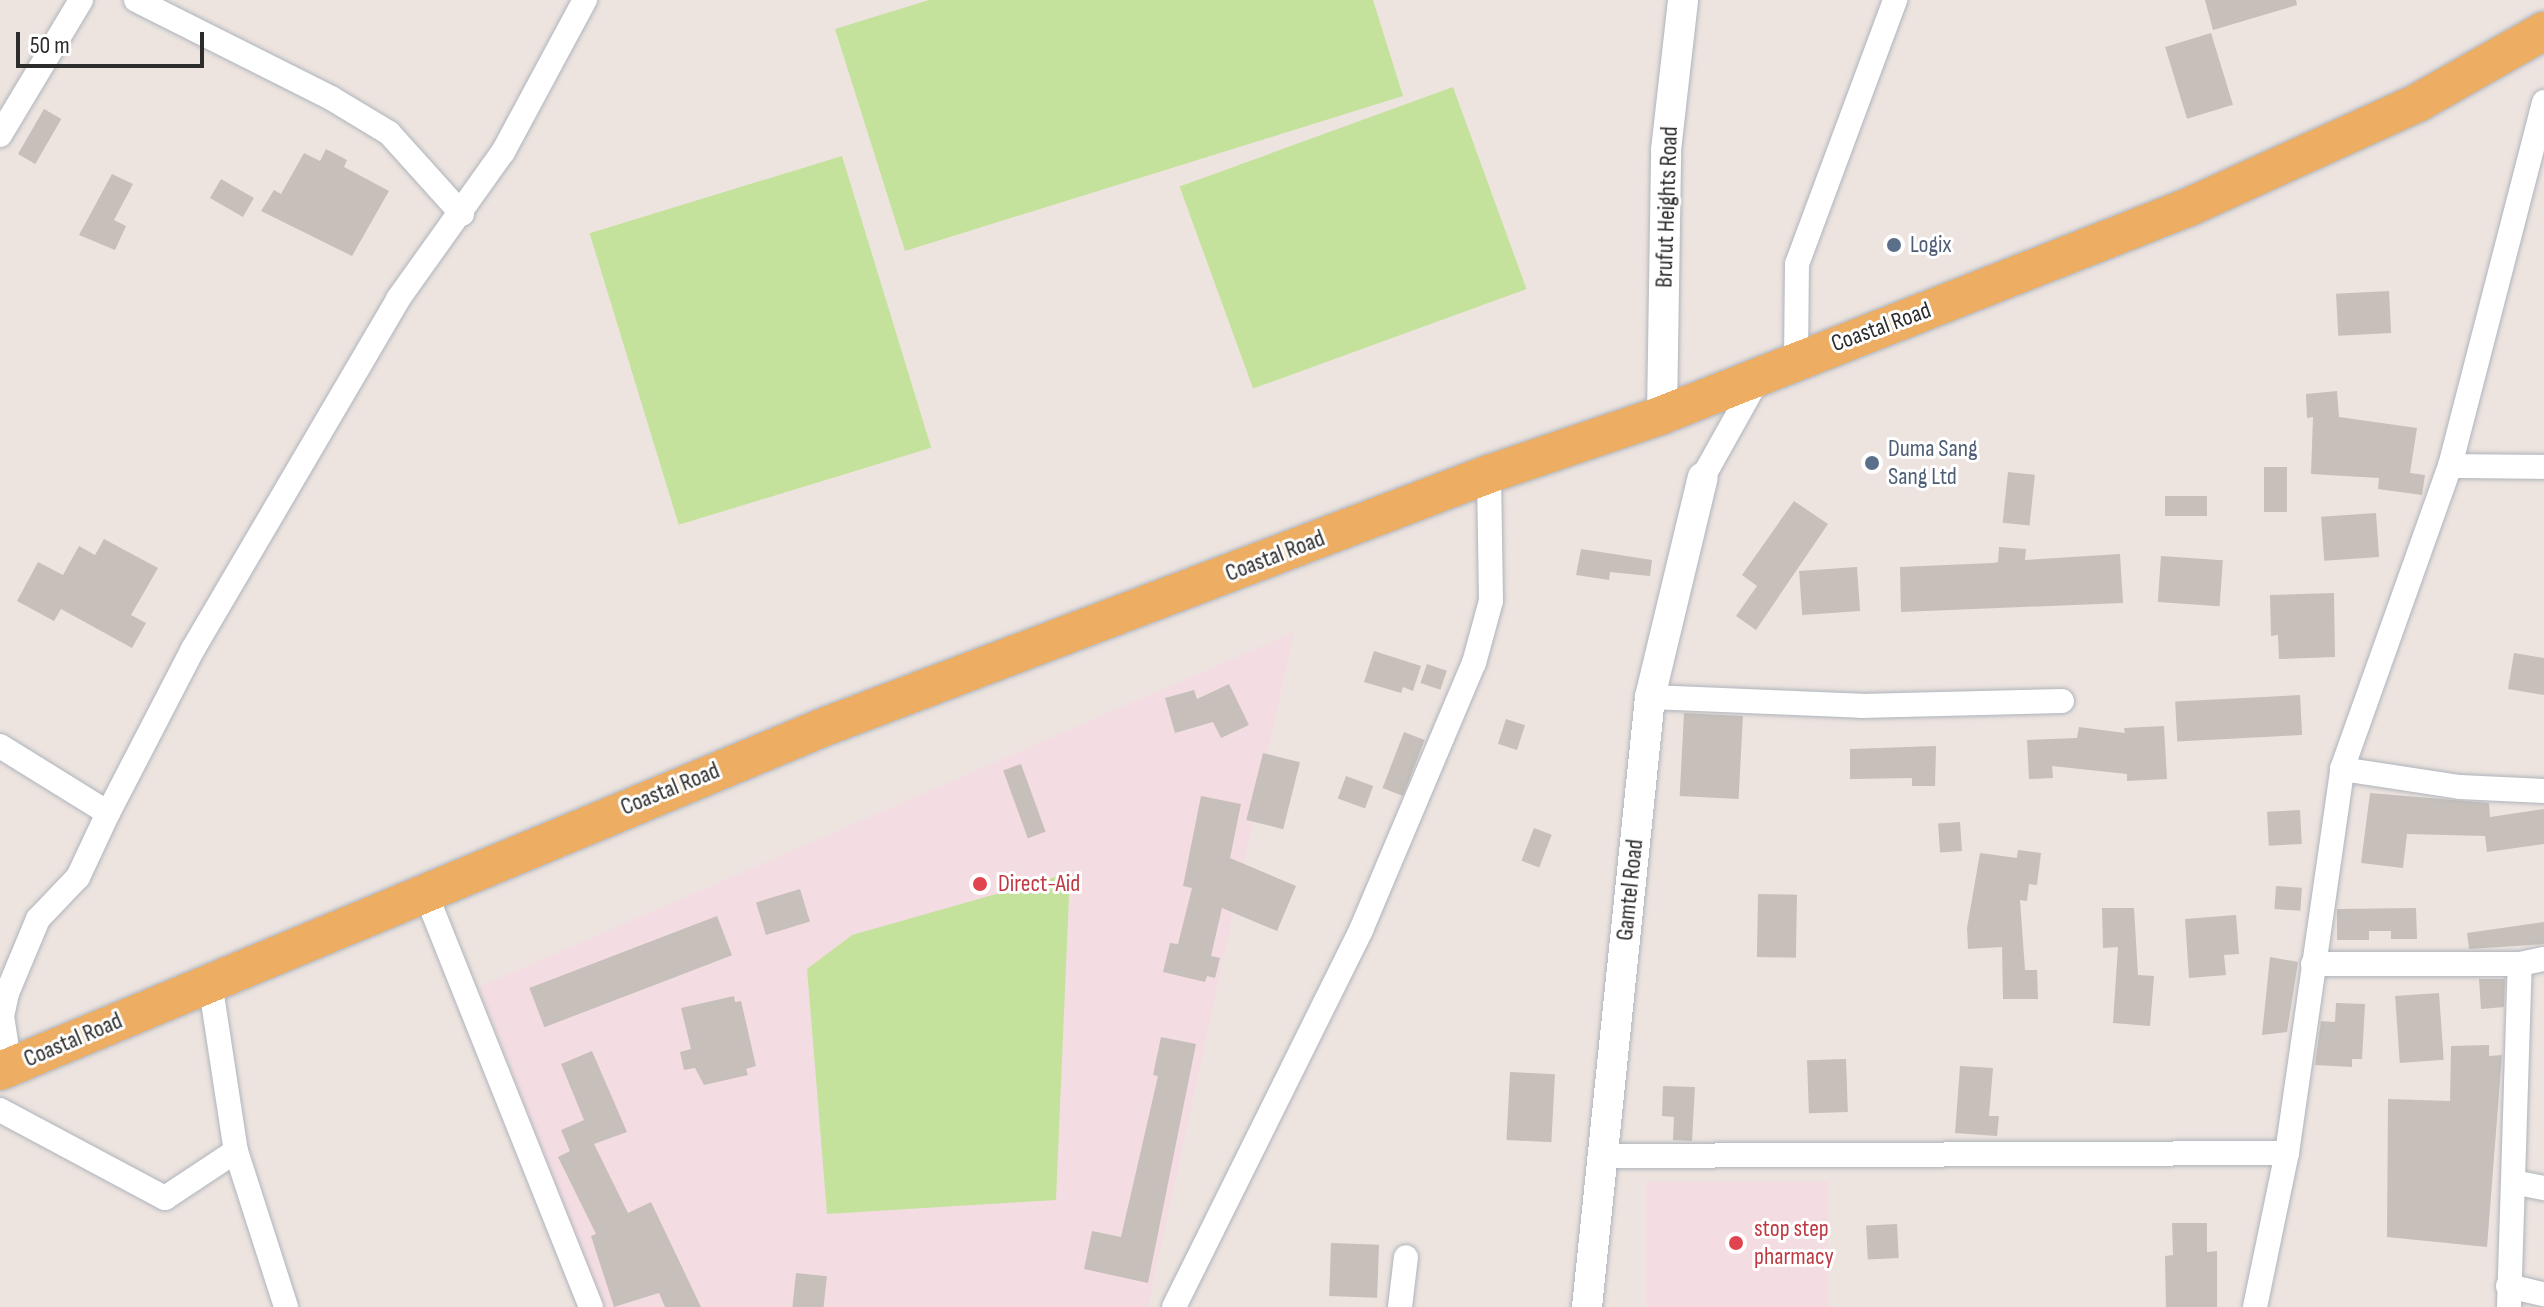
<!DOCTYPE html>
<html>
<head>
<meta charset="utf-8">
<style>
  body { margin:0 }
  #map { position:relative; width:2544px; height:1307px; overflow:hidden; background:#ede4df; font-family:"Sofia Sans Condensed",sans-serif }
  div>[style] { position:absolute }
  .medical>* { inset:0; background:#f3dde3; transform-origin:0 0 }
  .green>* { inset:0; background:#c5e29d; transform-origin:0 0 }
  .building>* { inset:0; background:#c6bfba; transform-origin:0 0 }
  .roads { filter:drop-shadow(0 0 2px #afb4bc) drop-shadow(0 0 2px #afb4bc) }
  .minor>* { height:24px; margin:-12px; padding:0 12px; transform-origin:12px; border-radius:12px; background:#fff }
  .tertiary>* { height:30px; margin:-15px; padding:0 15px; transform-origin:15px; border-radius:15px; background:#fff }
  .primary>* { height:38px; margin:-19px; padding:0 19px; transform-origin:19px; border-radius:19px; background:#edae64 }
  .dots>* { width:22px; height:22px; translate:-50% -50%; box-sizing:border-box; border:4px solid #fff; border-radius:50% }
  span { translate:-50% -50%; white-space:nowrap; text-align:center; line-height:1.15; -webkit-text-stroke:6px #fff; paint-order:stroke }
  .street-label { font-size:24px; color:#2c2c2c }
  .service-label { font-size:24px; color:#4e5e75 }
  .left { translate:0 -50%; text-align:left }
  .health-label { font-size:24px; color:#be3a42 }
  .scale { position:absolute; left:16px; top:32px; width:188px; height:36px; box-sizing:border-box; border:4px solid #2c2c2c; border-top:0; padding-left:10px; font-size:24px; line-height:28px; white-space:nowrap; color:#2c2c2c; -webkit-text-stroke:6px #fff; paint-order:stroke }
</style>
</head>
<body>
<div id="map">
  <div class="medical">
    <i style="clip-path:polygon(1294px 632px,1148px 1307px,604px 1307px,479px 987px)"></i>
    <i style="left:1646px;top:1181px;width:182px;height:126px"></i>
  </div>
  <div class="green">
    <i style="clip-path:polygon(929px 0,1373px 0,1403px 96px,905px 251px,835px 29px)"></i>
    <i style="left:1453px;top:87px;width:215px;height:291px;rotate:70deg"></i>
    <i style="left:842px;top:156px;width:305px;height:264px;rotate:73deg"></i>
    <i style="clip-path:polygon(1070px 873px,1056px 1200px,827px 1214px,807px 969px,852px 935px)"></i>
  </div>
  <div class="building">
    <i style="clip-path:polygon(2205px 0,2296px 0,2297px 5px,2213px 30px)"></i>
    <i style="left:2211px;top:33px;width:75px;height:48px;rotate:73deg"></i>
    <i style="left:44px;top:109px;width:20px;height:52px;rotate:30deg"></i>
    <i style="clip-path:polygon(326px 149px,347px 160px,344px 167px,389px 191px,352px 256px,261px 211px,274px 190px,281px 194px,304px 153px,320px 161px)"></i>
    <i style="clip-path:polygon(112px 174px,133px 184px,114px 220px,126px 226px,115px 250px,79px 235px)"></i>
    <i style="left:221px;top:179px;width:38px;height:22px;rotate:30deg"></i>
    <i style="left:2389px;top:291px;width:42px;height:53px;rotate:87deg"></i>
    <i style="clip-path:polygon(2337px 391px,2339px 417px,2417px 428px,2410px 473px,2425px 475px,2422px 495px,2378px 489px,2379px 478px,2311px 474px,2313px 417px,2307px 418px,2306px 394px)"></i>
    <i style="left:2264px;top:467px;width:23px;height:45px"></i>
    <i style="left:2008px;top:472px;width:27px;height:51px;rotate:6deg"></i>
    <i style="left:2207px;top:496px;width:20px;height:42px;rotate:90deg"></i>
    <i style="clip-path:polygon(1794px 501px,1828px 524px,1756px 630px,1736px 616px,1757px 586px,1742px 575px)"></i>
    <i style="left:2376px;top:513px;width:44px;height:55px;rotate:86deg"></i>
    <i style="clip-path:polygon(104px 539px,158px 568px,131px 615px,146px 623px,132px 648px,61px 609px,54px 621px,17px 601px,38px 562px,63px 575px,79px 546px,95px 555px)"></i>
    <i style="clip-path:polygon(1999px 547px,2026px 549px,2025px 560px,2120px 554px,2123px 603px,1901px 612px,1900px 567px,1993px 563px,1998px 562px)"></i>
    <i style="clip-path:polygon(1581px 549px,1652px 560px,1650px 576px,1610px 572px,1609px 580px,1576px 575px)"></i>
    <i style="left:2161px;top:556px;width:62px;height:46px;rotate:4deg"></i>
    <i style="left:1857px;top:567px;width:44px;height:58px;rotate:86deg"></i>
    <i style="clip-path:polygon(2334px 593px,2335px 657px,2279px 659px,2278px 635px,2271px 636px,2270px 595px)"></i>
    <i style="clip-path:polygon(1374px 651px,1421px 666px,1413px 691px,1403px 687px,1401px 693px,1364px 682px)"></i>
    <i style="clip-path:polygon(2514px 653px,2544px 658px,2544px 695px,2508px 689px)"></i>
    <i style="left:1427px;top:664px;width:21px;height:20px;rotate:19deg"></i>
    <i style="clip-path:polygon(1229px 684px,1249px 725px,1221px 738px,1213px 722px,1175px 733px,1165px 698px,1194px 690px,1197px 699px)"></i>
    <i style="left:2300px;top:695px;width:40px;height:125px;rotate:87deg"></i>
    <i style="left:1684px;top:713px;width:59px;height:83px;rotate:3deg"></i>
    <i style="left:1506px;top:719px;width:20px;height:26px;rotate:18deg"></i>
    <i style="clip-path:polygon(2164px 726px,2167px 779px,2127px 781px,2127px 774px,2052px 766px,2053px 778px,2029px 779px,2027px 740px,2077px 738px,2079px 727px,2125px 733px,2124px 728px)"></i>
    <i style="left:1404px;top:732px;width:22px;height:60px;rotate:21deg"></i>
    <i style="clip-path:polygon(1936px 746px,1935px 786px,1912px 786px,1912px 778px,1850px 779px,1850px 749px)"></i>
    <i style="left:1263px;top:753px;width:38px;height:69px;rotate:14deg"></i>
    <i style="left:1021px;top:764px;width:72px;height:19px;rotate:70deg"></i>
    <i style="left:1346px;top:776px;width:29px;height:24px;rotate:20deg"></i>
    <i style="clip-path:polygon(2370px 793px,2489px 803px,2490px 817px,2544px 809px,2544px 844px,2487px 852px,2485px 836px,2407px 834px,2403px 868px,2361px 863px)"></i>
    <i style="clip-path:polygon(1201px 796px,1241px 804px,1230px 858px,1296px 886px,1277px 931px,1222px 908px,1211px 956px,1220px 958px,1215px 978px,1207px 976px,1205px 982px,1163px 972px,1170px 943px,1178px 944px,1192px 888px,1183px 886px)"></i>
    <i style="left:2300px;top:810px;width:34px;height:33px;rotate:87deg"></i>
    <i style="left:1960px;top:822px;width:29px;height:22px;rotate:86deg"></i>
    <i style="left:1534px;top:828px;width:19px;height:35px;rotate:21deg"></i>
    <i style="clip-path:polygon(2018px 850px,2041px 853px,2037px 885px,2029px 884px,2027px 901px,2020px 900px,2025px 970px,2037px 970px,2038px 999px,2003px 999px,2002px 947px,1968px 949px,1967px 928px,1980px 853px,2017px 858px)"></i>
    <i style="left:2276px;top:886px;width:26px;height:23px;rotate:4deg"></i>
    <i style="left:800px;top:889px;width:34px;height:46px;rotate:73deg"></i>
    <i style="left:1758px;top:894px;width:39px;height:63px;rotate:1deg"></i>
    <i style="clip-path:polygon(2102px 908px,2134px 908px,2138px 975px,2154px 976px,2150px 1026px,2113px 1023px,2118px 947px,2103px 948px)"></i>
    <i style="clip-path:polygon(2416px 908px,2417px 939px,2391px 939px,2391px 931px,2369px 931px,2369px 940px,2337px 940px,2337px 909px)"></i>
    <i style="clip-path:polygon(2236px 915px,2239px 954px,2224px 955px,2226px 975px,2189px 978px,2185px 919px)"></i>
    <i style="left:717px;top:916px;width:42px;height:201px;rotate:69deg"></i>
    <i style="clip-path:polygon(2544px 922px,2544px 944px,2469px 949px,2467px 933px)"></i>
    <i style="clip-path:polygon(2270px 957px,2298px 962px,2287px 1032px,2262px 1035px)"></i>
    <i style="clip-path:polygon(2479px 979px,2505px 979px,2504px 1007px,2481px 1009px)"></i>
    <i style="left:2439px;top:993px;width:67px;height:44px;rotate:86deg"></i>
    <i style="clip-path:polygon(734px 996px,735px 1002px,741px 1001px,756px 1066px,746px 1069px,748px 1075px,704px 1085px,695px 1068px,684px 1070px,680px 1052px,691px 1049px,681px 1008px)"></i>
    <i style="clip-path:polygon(2336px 1003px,2365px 1004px,2362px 1059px,2352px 1059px,2352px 1067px,2315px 1065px,2321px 1021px,2335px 1022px)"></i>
    <i style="clip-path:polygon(1161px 1037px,1196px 1044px,1148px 1283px,1084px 1269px,1092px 1231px,1121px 1237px,1158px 1076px,1153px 1075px)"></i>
    <i style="clip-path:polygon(2489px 1045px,2489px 1056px,2502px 1055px,2487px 1247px,2387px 1237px,2388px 1099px,2450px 1101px,2451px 1046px)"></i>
    <i style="clip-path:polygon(592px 1051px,627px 1132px,594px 1144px,628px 1213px,651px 1202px,701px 1307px,665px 1307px,659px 1293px,614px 1307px,591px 1236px,596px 1234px,558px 1157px,570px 1151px,561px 1130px,584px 1120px,561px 1064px)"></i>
    <i style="left:1846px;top:1059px;width:53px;height:39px;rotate:88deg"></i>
    <i style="clip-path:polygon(1960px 1066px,1993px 1068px,1989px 1116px,1999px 1116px,1997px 1136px,1955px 1133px)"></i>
    <i style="left:1510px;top:1072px;width:45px;height:68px;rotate:3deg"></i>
    <i style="clip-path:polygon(1663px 1086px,1695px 1087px,1692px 1141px,1673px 1140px,1674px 1117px,1662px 1116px)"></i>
    <i style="clip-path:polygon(2172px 1223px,2207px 1223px,2207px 1252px,2217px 1251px,2217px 1307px,2166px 1307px,2165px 1256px,2173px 1255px)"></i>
    <i style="left:1897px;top:1224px;width:34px;height:31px;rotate:87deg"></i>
    <i style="left:1331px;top:1243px;width:48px;height:53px;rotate:2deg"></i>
    <i style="left:796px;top:1273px;width:31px;height:34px;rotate:6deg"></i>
  </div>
  <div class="roads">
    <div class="minor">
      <i style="left:136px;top:0;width:218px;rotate:26.7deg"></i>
      <i style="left:331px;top:98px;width:68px;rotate:31.1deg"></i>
      <i style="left:389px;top:133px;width:109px;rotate:48deg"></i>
      <i style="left:0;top:135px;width:157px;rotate:-59deg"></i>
      <i style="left:1796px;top:359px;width:95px;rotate:-89.4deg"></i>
      <i style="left:1797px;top:264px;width:282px;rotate:-69.6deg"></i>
      <i style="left:2450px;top:466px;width:94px;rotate:0.6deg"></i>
      <i style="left:1703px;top:477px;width:117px;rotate:-60.8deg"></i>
      <i style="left:1650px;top:697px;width:211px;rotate:2.4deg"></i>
      <i style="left:1861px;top:706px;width:201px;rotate:-1.4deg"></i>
      <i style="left:0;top:746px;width:127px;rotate:31.8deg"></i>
      <i style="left:108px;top:813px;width:71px;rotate:115.1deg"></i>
      <i style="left:78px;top:877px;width:58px;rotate:133.6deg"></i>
      <i style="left:38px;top:919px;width:80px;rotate:112.7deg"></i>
      <i style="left:7px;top:993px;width:24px;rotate:102deg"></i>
      <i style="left:2px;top:1016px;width:52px;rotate:81.1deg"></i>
      <i style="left:2342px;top:769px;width:119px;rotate:8.7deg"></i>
      <i style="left:2460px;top:787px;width:84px;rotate:2.7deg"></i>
      <i style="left:108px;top:813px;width:185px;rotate:-62.6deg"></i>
      <i style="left:193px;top:649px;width:406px;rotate:-59.6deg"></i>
      <i style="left:398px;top:299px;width:181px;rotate:-54.5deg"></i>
      <i style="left:503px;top:152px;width:173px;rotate:-61.7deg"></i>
      <i style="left:425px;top:892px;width:447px;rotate:68.2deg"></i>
      <i style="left:2313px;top:964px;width:207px"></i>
      <i style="left:2520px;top:964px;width:25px;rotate:-12deg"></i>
      <i style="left:210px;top:982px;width:171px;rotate:81.3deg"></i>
      <i style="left:236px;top:1151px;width:164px;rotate:72.2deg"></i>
      <i style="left:0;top:1110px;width:187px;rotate:28.1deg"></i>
      <i style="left:165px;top:1198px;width:85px;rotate:-33.5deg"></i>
      <i style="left:1602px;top:1156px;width:685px;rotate:-0.25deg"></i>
      <i style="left:2513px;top:1182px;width:32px;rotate:11deg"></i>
      <i style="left:2508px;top:1286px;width:37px;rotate:13deg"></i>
      <i style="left:1174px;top:1307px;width:421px;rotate:-63.6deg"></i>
      <i style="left:1361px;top:930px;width:290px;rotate:-67.1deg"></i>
      <i style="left:1474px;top:663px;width:64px;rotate:-74.7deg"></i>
      <i style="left:1491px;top:601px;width:127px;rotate:-90.9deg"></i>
      <i style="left:1400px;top:1307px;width:50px;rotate:-83.2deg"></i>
      <i style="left:2255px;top:1307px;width:157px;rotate:-78.3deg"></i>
      <i style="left:2287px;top:1153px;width:388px;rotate:-81.8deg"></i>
      <i style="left:2342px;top:769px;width:322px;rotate:-70.4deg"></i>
      <i style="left:2450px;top:466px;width:376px;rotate:-75.5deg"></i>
      <i style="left:2509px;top:1307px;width:343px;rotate:-88.2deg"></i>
    </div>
    <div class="tertiary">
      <i style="left:1662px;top:415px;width:265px;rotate:-89.1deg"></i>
      <i style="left:1666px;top:150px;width:151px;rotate:-83.5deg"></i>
      <i style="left:1587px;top:1307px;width:613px;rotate:-84.1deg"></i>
      <i style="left:1650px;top:697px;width:226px;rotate:-76.5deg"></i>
    </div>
    <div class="primary">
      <i style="left:0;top:1071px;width:893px;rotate:-22.66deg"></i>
      <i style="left:824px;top:727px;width:712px;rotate:-20.83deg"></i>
      <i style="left:1489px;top:474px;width:183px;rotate:-18.8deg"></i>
      <i style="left:1662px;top:415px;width:567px;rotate:-21.54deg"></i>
      <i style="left:2189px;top:207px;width:253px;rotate:-24.5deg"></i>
      <i style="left:2419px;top:102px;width:144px;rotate:-29.6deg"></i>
    </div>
  </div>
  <div class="dots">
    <i style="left:1894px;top:245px;background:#5c6f8a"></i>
    <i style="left:1872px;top:463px;background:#5c6f8a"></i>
    <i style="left:980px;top:884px;background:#e0444e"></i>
    <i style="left:1736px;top:1243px;background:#e0444e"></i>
  </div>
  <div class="street-label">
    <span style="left:1667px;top:207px;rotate:-88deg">Brufut Heights Road</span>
    <span style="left:1881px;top:327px;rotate:-20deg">Coastal Road</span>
    <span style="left:1275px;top:556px;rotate:-21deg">Coastal Road</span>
    <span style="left:670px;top:789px;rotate:-22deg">Coastal Road</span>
    <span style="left:1630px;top:890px;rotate:-84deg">Gamtel Road</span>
    <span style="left:73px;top:1040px;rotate:-23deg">Coastal Road</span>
  </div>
  <div class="service-label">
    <span class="left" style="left:1910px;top:245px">Logix</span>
    <span class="left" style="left:1888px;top:463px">Duma Sang<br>Sang Ltd</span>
  </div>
  <div class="health-label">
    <span class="left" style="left:998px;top:884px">Direct-Aid</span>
    <span class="left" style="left:1754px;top:1243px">stop step<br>pharmacy</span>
  </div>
  <div class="scale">50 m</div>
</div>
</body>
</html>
